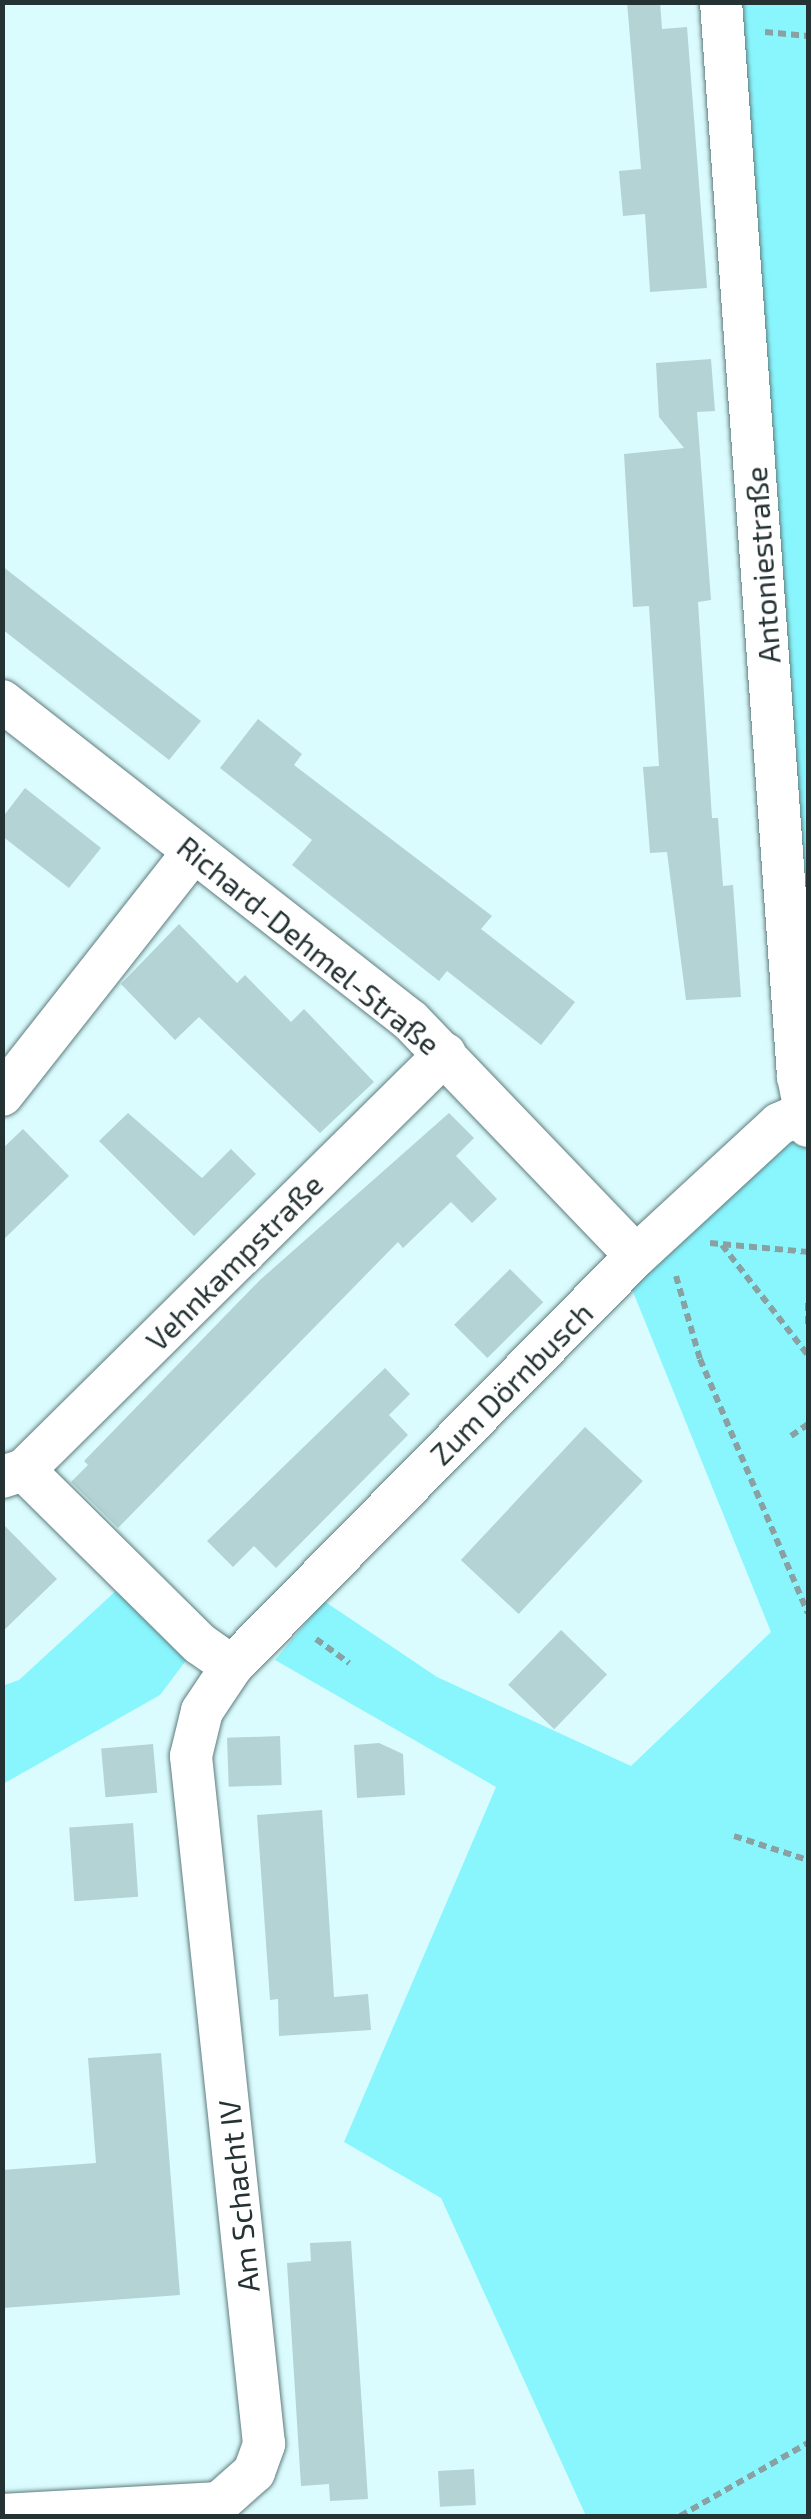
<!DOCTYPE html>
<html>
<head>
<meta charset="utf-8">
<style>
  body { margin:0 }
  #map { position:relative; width:811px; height:2519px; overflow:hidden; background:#dbfcfe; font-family:"Exo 2",sans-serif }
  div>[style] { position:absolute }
  .green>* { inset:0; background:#89f6fe }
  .building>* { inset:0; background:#b3d3d5; transform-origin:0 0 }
  .path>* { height:6px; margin-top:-3px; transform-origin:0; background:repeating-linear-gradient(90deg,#89a1a3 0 8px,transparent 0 13px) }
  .roads { filter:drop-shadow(0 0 2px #5f7c7e) drop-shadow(0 0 2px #5f7c7e) }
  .minor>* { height:42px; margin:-21px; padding:0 21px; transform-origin:21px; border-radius:21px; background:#fff }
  span { translate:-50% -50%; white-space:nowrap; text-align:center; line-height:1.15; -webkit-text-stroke:8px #fff; paint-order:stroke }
  .street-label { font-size:30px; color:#253233 }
  .frame { position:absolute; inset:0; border:5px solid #253233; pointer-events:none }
</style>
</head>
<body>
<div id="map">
  <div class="green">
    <i style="clip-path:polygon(729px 3px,808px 3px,808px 1007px)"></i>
    <i style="clip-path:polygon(808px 1114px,808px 2516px,586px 2516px,441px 2198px,344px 2142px,496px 1787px,275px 1660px,324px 1601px,437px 1677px,631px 1766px,771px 1632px,629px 1282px)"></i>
    <i style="clip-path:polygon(119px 1588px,188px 1658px,160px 1695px,3px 1784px,2px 1686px,19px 1680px)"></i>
  </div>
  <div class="building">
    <i style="clip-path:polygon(627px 2px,660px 2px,662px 29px,687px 27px,707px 288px,650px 292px,645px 214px,623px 216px,619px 171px,641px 169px)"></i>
    <i style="clip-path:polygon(711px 359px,715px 411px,697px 412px,711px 600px,698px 602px,712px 818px,718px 818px,723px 886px,733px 885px,741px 997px,686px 1000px,667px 852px,650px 853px,643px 767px,659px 766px,649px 606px,633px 607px,624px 454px,684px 448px,659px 417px,656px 363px)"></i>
    <i style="clip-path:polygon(2px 566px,201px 721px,169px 760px,2px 629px)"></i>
    <i style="clip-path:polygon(258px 719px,302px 754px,294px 765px,492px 916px,481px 929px,575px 1002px,541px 1045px,447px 971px,439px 981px,292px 865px,312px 840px,220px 768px)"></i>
    <i style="clip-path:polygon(25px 788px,101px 848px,69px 888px,2px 836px,2px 818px)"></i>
    <i style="clip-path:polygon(179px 924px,237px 983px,245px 975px,291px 1022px,304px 1009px,374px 1082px,320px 1133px,199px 1017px,175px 1040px,121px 984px)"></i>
    <i style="clip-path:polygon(128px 1113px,202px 1178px,231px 1149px,256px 1174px,194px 1236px,99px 1141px)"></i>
    <i style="clip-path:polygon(449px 1113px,474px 1138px,456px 1156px,497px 1199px,472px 1223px,451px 1202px,403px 1248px,398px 1242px,118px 1528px,71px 1482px,88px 1465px,84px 1461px,260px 1280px)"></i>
    <i style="clip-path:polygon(23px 1129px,69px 1176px,2px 1241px,2px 1149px)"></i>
    <i style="left:510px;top:1269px;width:47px;height:79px;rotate:45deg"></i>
    <i style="clip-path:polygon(385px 1368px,410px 1394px,389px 1415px,408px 1435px,276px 1568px,254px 1546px,233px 1567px,207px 1541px)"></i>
    <i style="left:585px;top:1427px;width:79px;height:182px;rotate:43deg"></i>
    <i style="clip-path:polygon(2px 1523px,57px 1579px,2px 1632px)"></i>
    <i style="left:561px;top:1630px;width:64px;height:76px;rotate:44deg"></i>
    <i style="left:280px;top:1736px;width:49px;height:53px;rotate:88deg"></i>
    <i style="clip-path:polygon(379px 1743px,403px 1754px,405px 1795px,357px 1798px,354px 1745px)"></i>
    <i style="left:153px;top:1744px;width:49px;height:52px;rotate:85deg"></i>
    <i style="clip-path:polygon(322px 1810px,334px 1997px,368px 1994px,371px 2030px,279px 2036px,278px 1999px,270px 2000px,257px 1815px)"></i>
    <i style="left:133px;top:1823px;width:74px;height:64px;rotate:86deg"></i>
    <i style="clip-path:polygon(161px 2053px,180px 2295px,2px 2308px,2px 2170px,96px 2163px,88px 2058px)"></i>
    <i style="clip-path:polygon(351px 2241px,368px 2499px,330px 2501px,329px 2484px,301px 2486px,287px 2263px,311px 2261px,310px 2243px)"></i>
    <i style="left:474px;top:2469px;width:36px;height:36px;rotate:87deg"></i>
  </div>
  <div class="path">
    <i style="left:765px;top:32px;width:43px;rotate:5.3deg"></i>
    <i style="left:710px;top:1243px;width:98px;rotate:5.2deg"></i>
    <i style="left:722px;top:1245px;width:140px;rotate:52deg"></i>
    <i style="left:676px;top:1276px;width:86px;rotate:73.9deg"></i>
    <i style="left:700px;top:1359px;width:276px;rotate:67deg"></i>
    <i style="left:808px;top:1303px;width:24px;rotate:90deg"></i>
    <i style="left:791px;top:1436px;width:21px;rotate:-35deg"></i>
    <i style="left:316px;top:1639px;width:41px;rotate:36deg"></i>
    <i style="left:734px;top:1836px;width:78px;rotate:18deg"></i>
    <i style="left:680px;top:2516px;width:147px;rotate:-29.7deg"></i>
  </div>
  <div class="roads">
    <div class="minor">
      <i style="left:721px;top:2px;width:1077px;rotate:85.9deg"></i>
      <i style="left:798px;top:1076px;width:51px;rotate:78.7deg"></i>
      <i style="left:2px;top:701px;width:519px;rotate:38.04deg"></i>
      <i style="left:411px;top:1021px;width:325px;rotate:46.2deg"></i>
      <i style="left:2px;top:1095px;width:310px;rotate:-51.8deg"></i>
      <i style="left:24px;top:1470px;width:592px;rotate:-44.66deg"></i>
      <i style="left:2px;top:1477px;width:23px;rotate:-18deg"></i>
      <i style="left:24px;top:1470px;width:247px;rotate:44.7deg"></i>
      <i style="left:200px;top:1644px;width:39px;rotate:35deg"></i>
      <i style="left:2px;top:2515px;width:217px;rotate:-3.2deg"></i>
      <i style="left:219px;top:2503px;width:47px;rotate:-41.5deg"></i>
      <i style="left:254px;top:2472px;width:30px;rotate:-70deg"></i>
      <i style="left:264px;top:2444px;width:692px;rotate:-96.06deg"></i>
      <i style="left:191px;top:1756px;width:46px;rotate:-76.3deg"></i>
      <i style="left:202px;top:1711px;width:54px;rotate:-56.3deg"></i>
      <i style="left:232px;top:1666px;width:576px;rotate:-45.42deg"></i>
      <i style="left:636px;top:1256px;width:195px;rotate:-42.7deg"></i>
      <i style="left:779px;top:1124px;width:24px;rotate:-24deg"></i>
    </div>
  </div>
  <div class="street-label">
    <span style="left:762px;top:565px;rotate:-94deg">Antoniestraße</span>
    <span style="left:309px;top:945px;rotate:39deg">Richard-Dehmel-Straße</span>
    <span style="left:234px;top:1262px;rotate:-45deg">Vehnkampstraße</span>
    <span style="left:511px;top:1383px;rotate:-45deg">Zum Dörnbusch</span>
    <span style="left:238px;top:2196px;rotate:-96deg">Am Schacht IV</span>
  </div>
  <div class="frame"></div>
</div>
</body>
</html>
